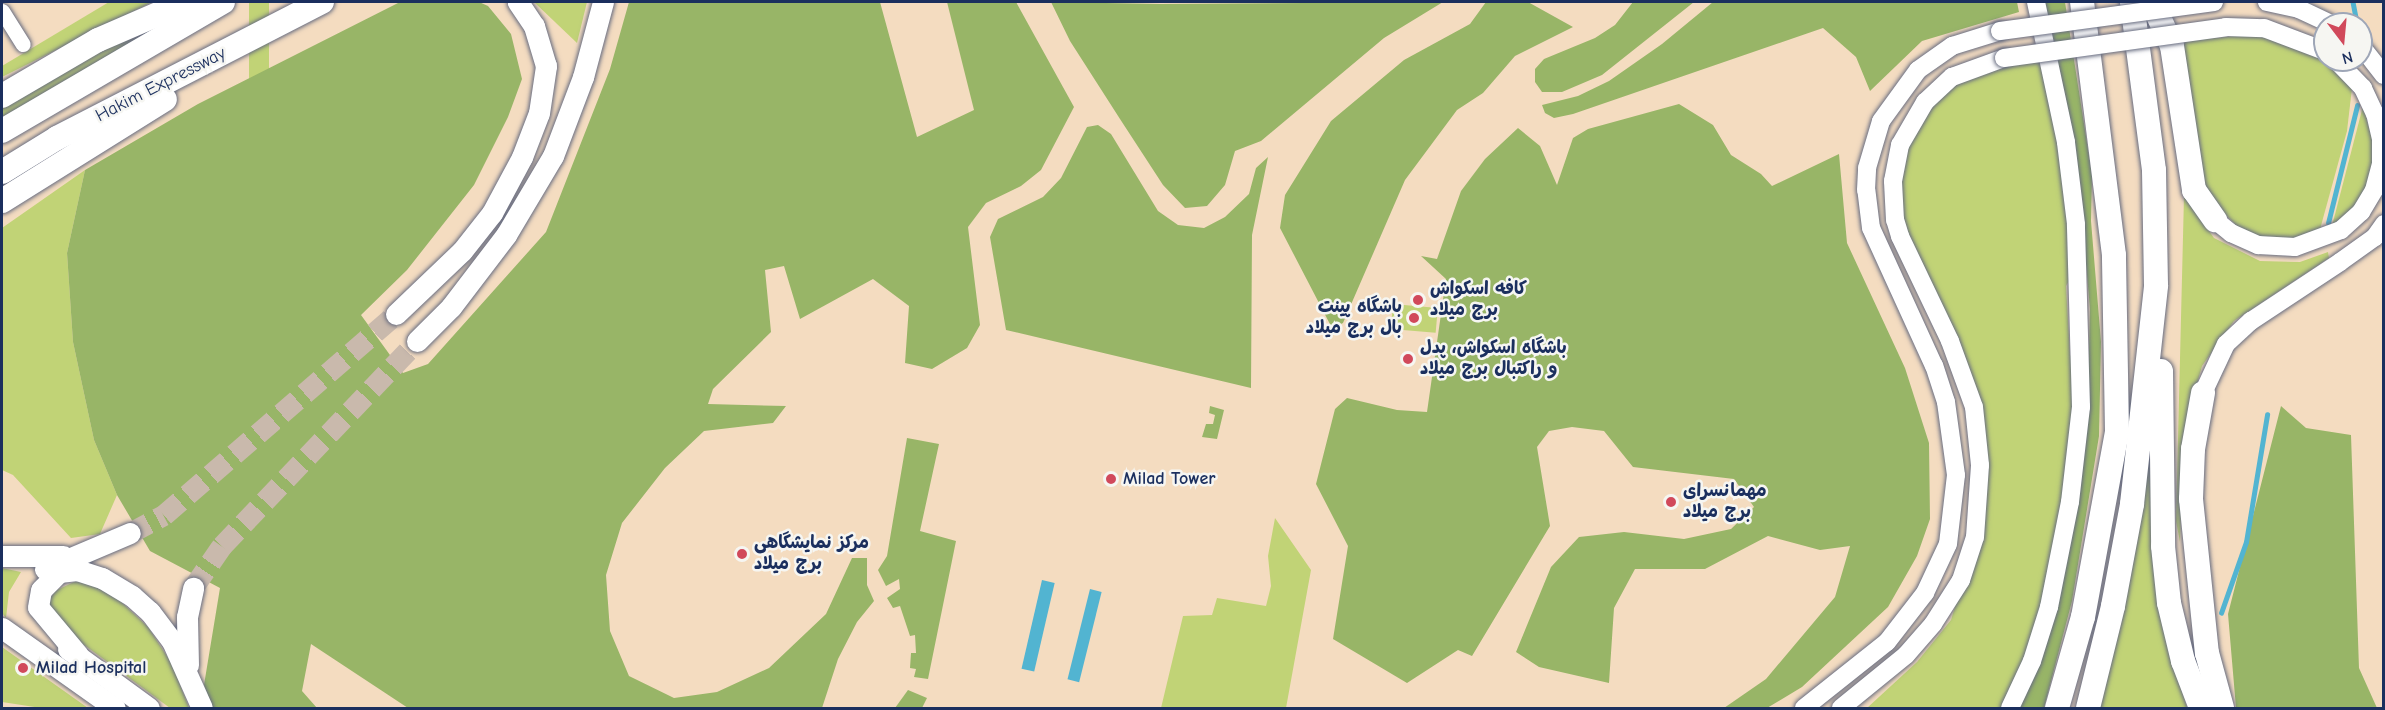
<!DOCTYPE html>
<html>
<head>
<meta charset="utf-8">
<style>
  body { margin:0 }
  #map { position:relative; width:2385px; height:710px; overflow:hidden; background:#f4dcc0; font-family:"Comic Neue","Playpen Sans Arabic",sans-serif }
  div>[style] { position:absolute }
  .green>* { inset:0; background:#c1d376; transform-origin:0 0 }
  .forest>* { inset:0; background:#98b567 }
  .water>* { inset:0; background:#52b4d1; transform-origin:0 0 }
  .stream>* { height:4.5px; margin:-2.25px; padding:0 2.25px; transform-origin:2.25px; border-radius:2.25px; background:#52b4d1 }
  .secondary-tunnel>* { height:21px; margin-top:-10.5px; transform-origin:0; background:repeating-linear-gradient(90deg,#c9b9ac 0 21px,transparent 0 31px) }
  .roads { filter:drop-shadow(0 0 2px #676c80) drop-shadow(0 0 2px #676c80) }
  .minor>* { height:15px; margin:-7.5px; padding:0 7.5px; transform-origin:7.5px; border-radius:7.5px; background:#fff }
  .tertiary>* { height:18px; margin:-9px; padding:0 9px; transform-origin:9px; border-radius:9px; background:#fff }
  .secondary>* { height:21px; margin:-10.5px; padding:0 10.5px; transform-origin:10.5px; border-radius:10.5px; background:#fff }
  .trunk>* { height:24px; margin:-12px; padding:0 12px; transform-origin:12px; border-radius:12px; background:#fff }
  .bridges { filter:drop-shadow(0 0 2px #676c80) drop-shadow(0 0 2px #676c80) }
  .tertiary-bridge>* { height:18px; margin:-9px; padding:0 9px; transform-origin:9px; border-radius:9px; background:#fff }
  .dots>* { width:16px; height:16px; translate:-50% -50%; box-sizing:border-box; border:3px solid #f6f6f2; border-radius:50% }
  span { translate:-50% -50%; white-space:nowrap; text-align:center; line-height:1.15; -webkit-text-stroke:5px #f6f6f2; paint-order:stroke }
  .street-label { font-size:18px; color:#1b2f5e }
  .poi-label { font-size:18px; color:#1b2f5e; font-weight:700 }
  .left { translate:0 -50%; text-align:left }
  .right { translate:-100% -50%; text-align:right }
  .frame { position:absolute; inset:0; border:3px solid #1b2f5e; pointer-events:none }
  .north { position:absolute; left:2313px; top:12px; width:60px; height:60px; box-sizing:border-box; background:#f6f6f2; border:2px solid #9ea6b7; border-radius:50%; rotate:164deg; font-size:16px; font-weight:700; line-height:24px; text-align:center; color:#1b2f5e }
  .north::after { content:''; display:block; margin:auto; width:21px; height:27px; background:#d1495b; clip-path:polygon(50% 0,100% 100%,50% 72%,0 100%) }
</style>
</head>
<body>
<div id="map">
  <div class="green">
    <i style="clip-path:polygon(109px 2px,152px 2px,2px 77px,2px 66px)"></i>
    <i style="clip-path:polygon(199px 2px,208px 2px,2px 119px,2px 103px,99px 48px)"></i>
    <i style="left:249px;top:2px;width:20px;height:285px"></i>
    <i style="clip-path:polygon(534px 2px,587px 2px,577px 43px)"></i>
    <i style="clip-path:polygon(2258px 34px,2321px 56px,2352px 88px,2347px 131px,2319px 233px,2297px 240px,2261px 238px,2239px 228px,2206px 195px,2181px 41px)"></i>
    <i style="clip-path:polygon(2043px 58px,2059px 138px,2074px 272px,2066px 286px,2070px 355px,2076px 362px,2072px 443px,2045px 604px,2004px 708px,1867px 708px,1917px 662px,1951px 620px,1986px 505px,1987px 488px,1988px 470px,1902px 223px,1900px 193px,1910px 140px,1932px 105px,1952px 86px,1996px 67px)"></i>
    <i style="clip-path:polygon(2363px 106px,2375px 150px,2368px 184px,2353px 209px,2332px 226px)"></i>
    <i style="clip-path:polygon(85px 170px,67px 253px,73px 342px,94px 440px,117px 495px,100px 534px,71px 538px,13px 475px,2px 470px,2px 228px)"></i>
    <i style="clip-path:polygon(2184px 196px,2214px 238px,2260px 261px,2300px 262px,2328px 252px,2329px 258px,2234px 321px,2202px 366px,2184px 430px,2180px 542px,2176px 521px)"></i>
    <i style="left:1393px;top:304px;width:45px;height:25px;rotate:5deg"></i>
    <i style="clip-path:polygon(2150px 423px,2170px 649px,2187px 708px,2096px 708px)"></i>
    <i style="clip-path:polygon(1275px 518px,1311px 570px,1286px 708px,1161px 708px,1183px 616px,1212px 615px,1217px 598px,1266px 606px,1271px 586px,1268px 556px)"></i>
    <i style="clip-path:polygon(2px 568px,21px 572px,9px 592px,6px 618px,2px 613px)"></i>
    <i style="clip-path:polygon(76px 581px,96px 586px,118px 599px,148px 627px,172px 664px,189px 708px,170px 708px,68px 633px,49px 609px,50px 599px,55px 591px)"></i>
    <i style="clip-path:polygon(2px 647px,88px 708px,41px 708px,2px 702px)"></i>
  </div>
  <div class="forest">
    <i style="clip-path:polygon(400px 2px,479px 2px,488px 6px,511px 34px,522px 79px,508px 117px,474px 185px,407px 270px,361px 315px,403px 373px,428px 364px,546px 232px,610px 69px,629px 2px,880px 2px,917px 137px,974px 110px,947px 2px,1016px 2px,1074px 107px,1041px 170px,1021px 186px,986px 203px,968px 227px,980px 325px,967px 348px,932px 369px,905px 363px,909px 306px,873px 279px,800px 319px,784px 266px,765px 270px,771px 332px,713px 389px,708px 404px,786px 406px,773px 423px,704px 431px,665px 468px,622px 523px,606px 575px,610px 631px,629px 676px,674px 698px,717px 692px,769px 668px,826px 614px,852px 558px,867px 558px,867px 585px,874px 601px,857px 622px,838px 659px,822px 708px,408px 708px,311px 644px,302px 691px,317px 708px,212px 708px,204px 685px,220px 588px,150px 551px,117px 495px,94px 440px,73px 342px,67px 253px,85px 170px,198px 104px)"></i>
    <i style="clip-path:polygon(1051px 2px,1160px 4px,1443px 2px,1384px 38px,1261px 141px,1235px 151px,1225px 185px,1207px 206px,1185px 208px,1163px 185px,1120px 119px,1070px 41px)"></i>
    <i style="clip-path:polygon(1486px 2px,1528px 2px,1573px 27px,1515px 56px,1483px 93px,1457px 110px,1405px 180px,1343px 323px,1332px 328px,1280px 228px,1285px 195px,1331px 121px,1404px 60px,1470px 24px)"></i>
    <i style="clip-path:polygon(1633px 2px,1694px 2px,1602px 75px,1562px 92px,1542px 92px,1535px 82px,1535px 69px,1544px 59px,1595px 38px,1615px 25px)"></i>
    <i style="clip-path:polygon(1713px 2px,2017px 2px,2019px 12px,1922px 41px,1870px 91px,1856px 57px,1823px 28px,1573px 114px,1554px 118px,1545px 113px,1542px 105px,1578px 96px,1609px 81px,1662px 44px)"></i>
    <i style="clip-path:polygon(2044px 2px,2065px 2px,2092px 175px,2091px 221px,2101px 342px,2099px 436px,2072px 601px,2044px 708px,2017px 708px,2088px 394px,2090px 309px,2077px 160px)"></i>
    <i style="clip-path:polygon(1679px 104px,1713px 125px,1731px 155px,1761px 174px,1772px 186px,1839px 154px,1847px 243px,1905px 368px,1929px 443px,1930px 519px,1917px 556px,1888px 607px,1802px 687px,1767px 708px,1724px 708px,1766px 679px,1835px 597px,1850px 546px,1820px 550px,1768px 536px,1705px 569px,1635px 569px,1614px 608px,1609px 683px,1539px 667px,1516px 652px,1551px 567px,1579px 537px,1624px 532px,1684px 539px,1731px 529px,1754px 507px,1734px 479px,1633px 467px,1604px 431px,1572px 427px,1549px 431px,1537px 447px,1550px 526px,1472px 656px,1458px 650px,1407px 683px,1333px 639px,1348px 546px,1316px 484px,1335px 409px,1347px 398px,1397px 410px,1427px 412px,1446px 279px,1421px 256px,1437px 259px,1461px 191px,1485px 159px,1518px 128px,1540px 146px,1557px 185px,1573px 138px,1588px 129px)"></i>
    <i style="clip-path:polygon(1098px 125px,1111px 134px,1158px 211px,1178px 225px,1204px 228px,1225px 217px,1249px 194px,1256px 168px,1268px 157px,1252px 235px,1251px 388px,1006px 330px,990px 237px,998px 219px,1043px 197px,1061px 178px,1087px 127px)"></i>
    <i style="clip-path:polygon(1210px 406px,1224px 410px,1217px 439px,1202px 437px,1206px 424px,1213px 424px,1215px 415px,1209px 413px)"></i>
    <i style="clip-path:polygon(2281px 406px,2306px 428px,2351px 435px,2359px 668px,2377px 708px,2236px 708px,2228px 614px)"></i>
    <i style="clip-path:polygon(907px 438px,939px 444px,920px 531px,956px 541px,928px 679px,914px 677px,916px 669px,910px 668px,911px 653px,916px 653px,915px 635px,910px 636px,900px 606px,893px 608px,887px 598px,900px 589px,899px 579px,886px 586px,878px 570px,887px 556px)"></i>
    <i style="clip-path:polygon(908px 690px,927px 698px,922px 708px,895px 708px)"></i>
  </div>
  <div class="water">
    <i style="left:1042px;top:580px;width:13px;height:91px;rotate:13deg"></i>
    <i style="left:1090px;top:589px;width:12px;height:93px;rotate:14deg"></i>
  </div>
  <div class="stream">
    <i style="left:2353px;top:2px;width:20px;rotate:79deg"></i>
    <i style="left:2328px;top:223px;width:121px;rotate:-76.1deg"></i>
    <i style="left:2221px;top:613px;width:75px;rotate:-70.6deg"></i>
    <i style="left:2246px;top:542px;width:129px;rotate:-80.6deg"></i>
  </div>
  <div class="secondary-tunnel">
    <i style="left:130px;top:533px;width:38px;rotate:-28deg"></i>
    <i style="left:164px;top:515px;width:307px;rotate:-40.9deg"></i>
    <i style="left:193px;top:588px;width:51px;rotate:-55.4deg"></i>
    <i style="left:222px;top:546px;width:283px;rotate:-46.4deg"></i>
  </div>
  <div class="roads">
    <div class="minor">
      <i style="left:2px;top:11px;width:39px;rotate:58deg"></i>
    </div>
    <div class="tertiary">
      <i style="left:2267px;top:2px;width:33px;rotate:12deg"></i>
      <i style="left:2299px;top:9px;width:35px;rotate:25deg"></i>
      <i style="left:2361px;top:46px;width:37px;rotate:52deg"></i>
      <i style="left:2215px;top:220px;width:21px;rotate:39deg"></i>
      <i style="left:2231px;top:233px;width:30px;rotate:24deg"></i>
      <i style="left:2258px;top:245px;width:37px;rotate:3deg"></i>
      <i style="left:2295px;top:247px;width:49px;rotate:-20.3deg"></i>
      <i style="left:2341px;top:230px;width:27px;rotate:-42deg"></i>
      <i style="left:2361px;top:212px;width:26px;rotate:-59deg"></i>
      <i style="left:2374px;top:190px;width:27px;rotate:-75deg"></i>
      <i style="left:2381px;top:164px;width:25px;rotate:-90deg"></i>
      <i style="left:2381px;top:139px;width:26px;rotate:-103deg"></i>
      <i style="left:2375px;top:114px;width:29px;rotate:-115deg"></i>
      <i style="left:2363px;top:88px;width:39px;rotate:-134deg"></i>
      <i style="left:2203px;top:393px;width:54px;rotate:-64.9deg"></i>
      <i style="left:2226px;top:344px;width:34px;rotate:-43deg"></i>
      <i style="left:2251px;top:321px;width:107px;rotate:-33.5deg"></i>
      <i style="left:2340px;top:262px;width:43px;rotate:-35.5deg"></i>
      <i style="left:2375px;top:237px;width:16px;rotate:-55deg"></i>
      <i style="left:1804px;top:708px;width:106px;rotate:-38.5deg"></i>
      <i style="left:1887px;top:642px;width:62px;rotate:-52.2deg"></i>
      <i style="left:1925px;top:593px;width:54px;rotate:-64.9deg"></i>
      <i style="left:1948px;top:544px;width:69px;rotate:-83.4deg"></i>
      <i style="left:1956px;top:475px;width:74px;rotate:-97.8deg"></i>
      <i style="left:1946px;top:402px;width:38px;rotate:-108deg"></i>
      <i style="left:1934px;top:366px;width:152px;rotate:-114.5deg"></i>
      <i style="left:1871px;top:228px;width:38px;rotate:-97deg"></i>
      <i style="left:1866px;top:190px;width:22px;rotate:-87deg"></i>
      <i style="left:1867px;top:168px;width:49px;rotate:-73.4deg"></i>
      <i style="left:1881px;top:121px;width:63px;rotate:-54deg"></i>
      <i style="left:1918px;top:70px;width:42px;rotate:-35.2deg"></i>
      <i style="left:1952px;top:46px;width:50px;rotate:-17.4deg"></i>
      <i style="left:1841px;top:708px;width:84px;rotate:-39.2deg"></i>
      <i style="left:1906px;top:655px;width:41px;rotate:-48.9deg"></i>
      <i style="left:1933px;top:624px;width:52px;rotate:-57.5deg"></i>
      <i style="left:1961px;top:580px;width:45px;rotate:-72deg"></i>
      <i style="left:1975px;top:537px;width:72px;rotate:-86deg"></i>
      <i style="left:1980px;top:465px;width:58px;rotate:-95.9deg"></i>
      <i style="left:1974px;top:407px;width:70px;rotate:-110deg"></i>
      <i style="left:1950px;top:341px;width:116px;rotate:-115.5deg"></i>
      <i style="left:1900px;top:236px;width:17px;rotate:-107deg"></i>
      <i style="left:1895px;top:220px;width:39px;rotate:-93deg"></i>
      <i style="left:1893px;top:181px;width:37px;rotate:-79deg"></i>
      <i style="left:1900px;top:145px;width:50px;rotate:-59.8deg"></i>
      <i style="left:1925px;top:102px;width:37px;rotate:-43deg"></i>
      <i style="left:1952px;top:77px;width:55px;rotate:-20.1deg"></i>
      <i style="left:2010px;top:708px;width:52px;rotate:-64.9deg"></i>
      <i style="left:2032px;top:661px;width:57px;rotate:-72.5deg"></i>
      <i style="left:2049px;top:607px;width:107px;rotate:-78.7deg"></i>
      <i style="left:2070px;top:502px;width:96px;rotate:-83.4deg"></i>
      <i style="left:2081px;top:407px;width:183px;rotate:-91.6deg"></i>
      <i style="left:2076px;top:224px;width:83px;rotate:-97deg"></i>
      <i style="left:2066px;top:142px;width:143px;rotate:-102.1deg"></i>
    </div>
    <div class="secondary">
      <i style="left:396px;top:314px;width:91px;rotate:-43.7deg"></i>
      <i style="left:462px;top:251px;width:48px;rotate:-51.7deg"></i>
      <i style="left:492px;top:213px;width:64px;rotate:-61.8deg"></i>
      <i style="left:522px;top:157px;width:47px;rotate:-68.9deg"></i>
      <i style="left:539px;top:113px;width:48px;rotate:-81.5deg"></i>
      <i style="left:546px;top:66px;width:42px;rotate:-106.7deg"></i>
      <i style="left:534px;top:26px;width:29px;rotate:-124deg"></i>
      <i style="left:417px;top:341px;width:48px;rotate:-45deg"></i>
      <i style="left:451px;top:307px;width:91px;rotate:-52.6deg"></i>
      <i style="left:506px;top:235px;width:92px;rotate:-59.3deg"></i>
      <i style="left:553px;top:156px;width:85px;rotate:-69.2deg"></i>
      <i style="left:583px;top:77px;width:78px;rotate:-75.1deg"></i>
      <i style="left:2px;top:556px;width:61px"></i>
      <i style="left:45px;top:569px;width:92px;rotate:-23deg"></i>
      <i style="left:2px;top:628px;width:138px;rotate:35.3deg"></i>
      <i style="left:68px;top:649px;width:100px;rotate:36.1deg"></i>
      <i style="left:78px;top:655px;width:62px;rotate:-129.8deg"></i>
      <i style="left:38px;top:607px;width:17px;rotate:-80deg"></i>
      <i style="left:41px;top:590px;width:25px;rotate:-45deg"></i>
      <i style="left:59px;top:572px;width:18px;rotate:-6deg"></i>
      <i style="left:77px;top:570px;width:26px;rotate:18deg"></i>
      <i style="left:102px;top:578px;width:35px;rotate:31deg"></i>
      <i style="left:132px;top:596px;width:24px;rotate:42deg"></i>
      <i style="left:150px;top:612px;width:36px;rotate:53deg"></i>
      <i style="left:172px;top:641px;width:73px;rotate:65.9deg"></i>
      <i style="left:188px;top:665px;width:48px;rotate:-91.2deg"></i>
      <i style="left:187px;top:617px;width:30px;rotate:-78deg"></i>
    </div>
    <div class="trunk">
      <i style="left:2152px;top:2px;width:48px;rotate:65.6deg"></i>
      <i style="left:2172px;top:46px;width:146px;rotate:81.3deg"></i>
      <i style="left:2194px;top:190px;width:37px;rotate:55deg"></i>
      <i style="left:2px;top:96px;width:111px;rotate:-30.3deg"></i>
      <i style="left:98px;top:40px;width:96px;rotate:-23.4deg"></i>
      <i style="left:2px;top:131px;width:256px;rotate:-30.3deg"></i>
      <i style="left:2px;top:172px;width:65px;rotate:-31.7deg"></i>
      <i style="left:57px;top:138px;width:298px;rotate:-27.2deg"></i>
      <i style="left:2px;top:201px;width:192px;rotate:-32deg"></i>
      <i style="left:2161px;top:371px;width:175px;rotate:89.3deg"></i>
      <i style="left:2163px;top:546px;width:57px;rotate:84deg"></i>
      <i style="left:2169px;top:603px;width:60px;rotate:76.4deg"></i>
      <i style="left:2183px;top:661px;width:50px;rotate:69deg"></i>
      <i style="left:2203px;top:393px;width:57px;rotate:100.1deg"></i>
      <i style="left:2193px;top:449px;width:50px;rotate:92.3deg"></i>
      <i style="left:2191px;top:499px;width:155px;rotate:84.1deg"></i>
      <i style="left:2207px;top:653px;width:57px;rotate:74.7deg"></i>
      <i style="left:2057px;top:708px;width:95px;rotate:-74.1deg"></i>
      <i style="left:2083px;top:617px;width:189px;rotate:-79.6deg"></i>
      <i style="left:2117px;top:431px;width:176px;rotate:-91deg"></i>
      <i style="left:2114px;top:255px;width:255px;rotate:-97.2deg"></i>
      <i style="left:2088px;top:708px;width:105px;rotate:-76.2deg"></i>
      <i style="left:2113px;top:606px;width:104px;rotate:-79.4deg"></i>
      <i style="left:2132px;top:504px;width:220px;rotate:-83.7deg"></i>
      <i style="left:2156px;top:285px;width:115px;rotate:-91deg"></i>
      <i style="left:2154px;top:170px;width:169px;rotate:-97.5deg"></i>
    </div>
  </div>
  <div class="bridges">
    <div class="tertiary-bridge">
      <i style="left:2000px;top:31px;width:216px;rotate:-7.7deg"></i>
      <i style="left:2004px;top:58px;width:224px;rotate:-7.9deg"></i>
      <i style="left:2226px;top:27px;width:38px;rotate:2deg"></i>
      <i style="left:2264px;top:28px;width:65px;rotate:20.7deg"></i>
    </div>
  </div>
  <div class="dots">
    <i style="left:1418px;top:300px;background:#d1495b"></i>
    <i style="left:1414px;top:318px;background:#d1495b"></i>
    <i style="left:1408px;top:359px;background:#d1495b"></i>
    <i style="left:1111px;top:479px;background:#d1495b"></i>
    <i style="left:1671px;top:502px;background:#d1495b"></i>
    <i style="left:742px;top:554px;background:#d1495b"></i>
    <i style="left:23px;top:668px;background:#d1495b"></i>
  </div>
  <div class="street-label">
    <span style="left:161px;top:85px;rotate:-27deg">Hakim Expressway</span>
  </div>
  <div class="poi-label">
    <span class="left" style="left:1430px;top:300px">کافه اسکواش<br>برج میلاد</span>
    <span class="right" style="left:1402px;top:318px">باشگاه پینت<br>بال برج میلاد</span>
    <span class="left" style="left:1420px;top:359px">باشگاه اسکواش، پدل<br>و راکتبال برج میلاد</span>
    <span class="left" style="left:1123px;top:479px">Milad Tower</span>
    <span class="left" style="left:1683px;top:502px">مهمانسرای<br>برج میلاد</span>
    <span class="left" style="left:754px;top:554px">مرکز نمایشگاهی<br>برج میلاد</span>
    <span class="left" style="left:36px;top:668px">Milad Hospital</span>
  </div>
  <div class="frame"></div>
  <div class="north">N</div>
</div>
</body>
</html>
